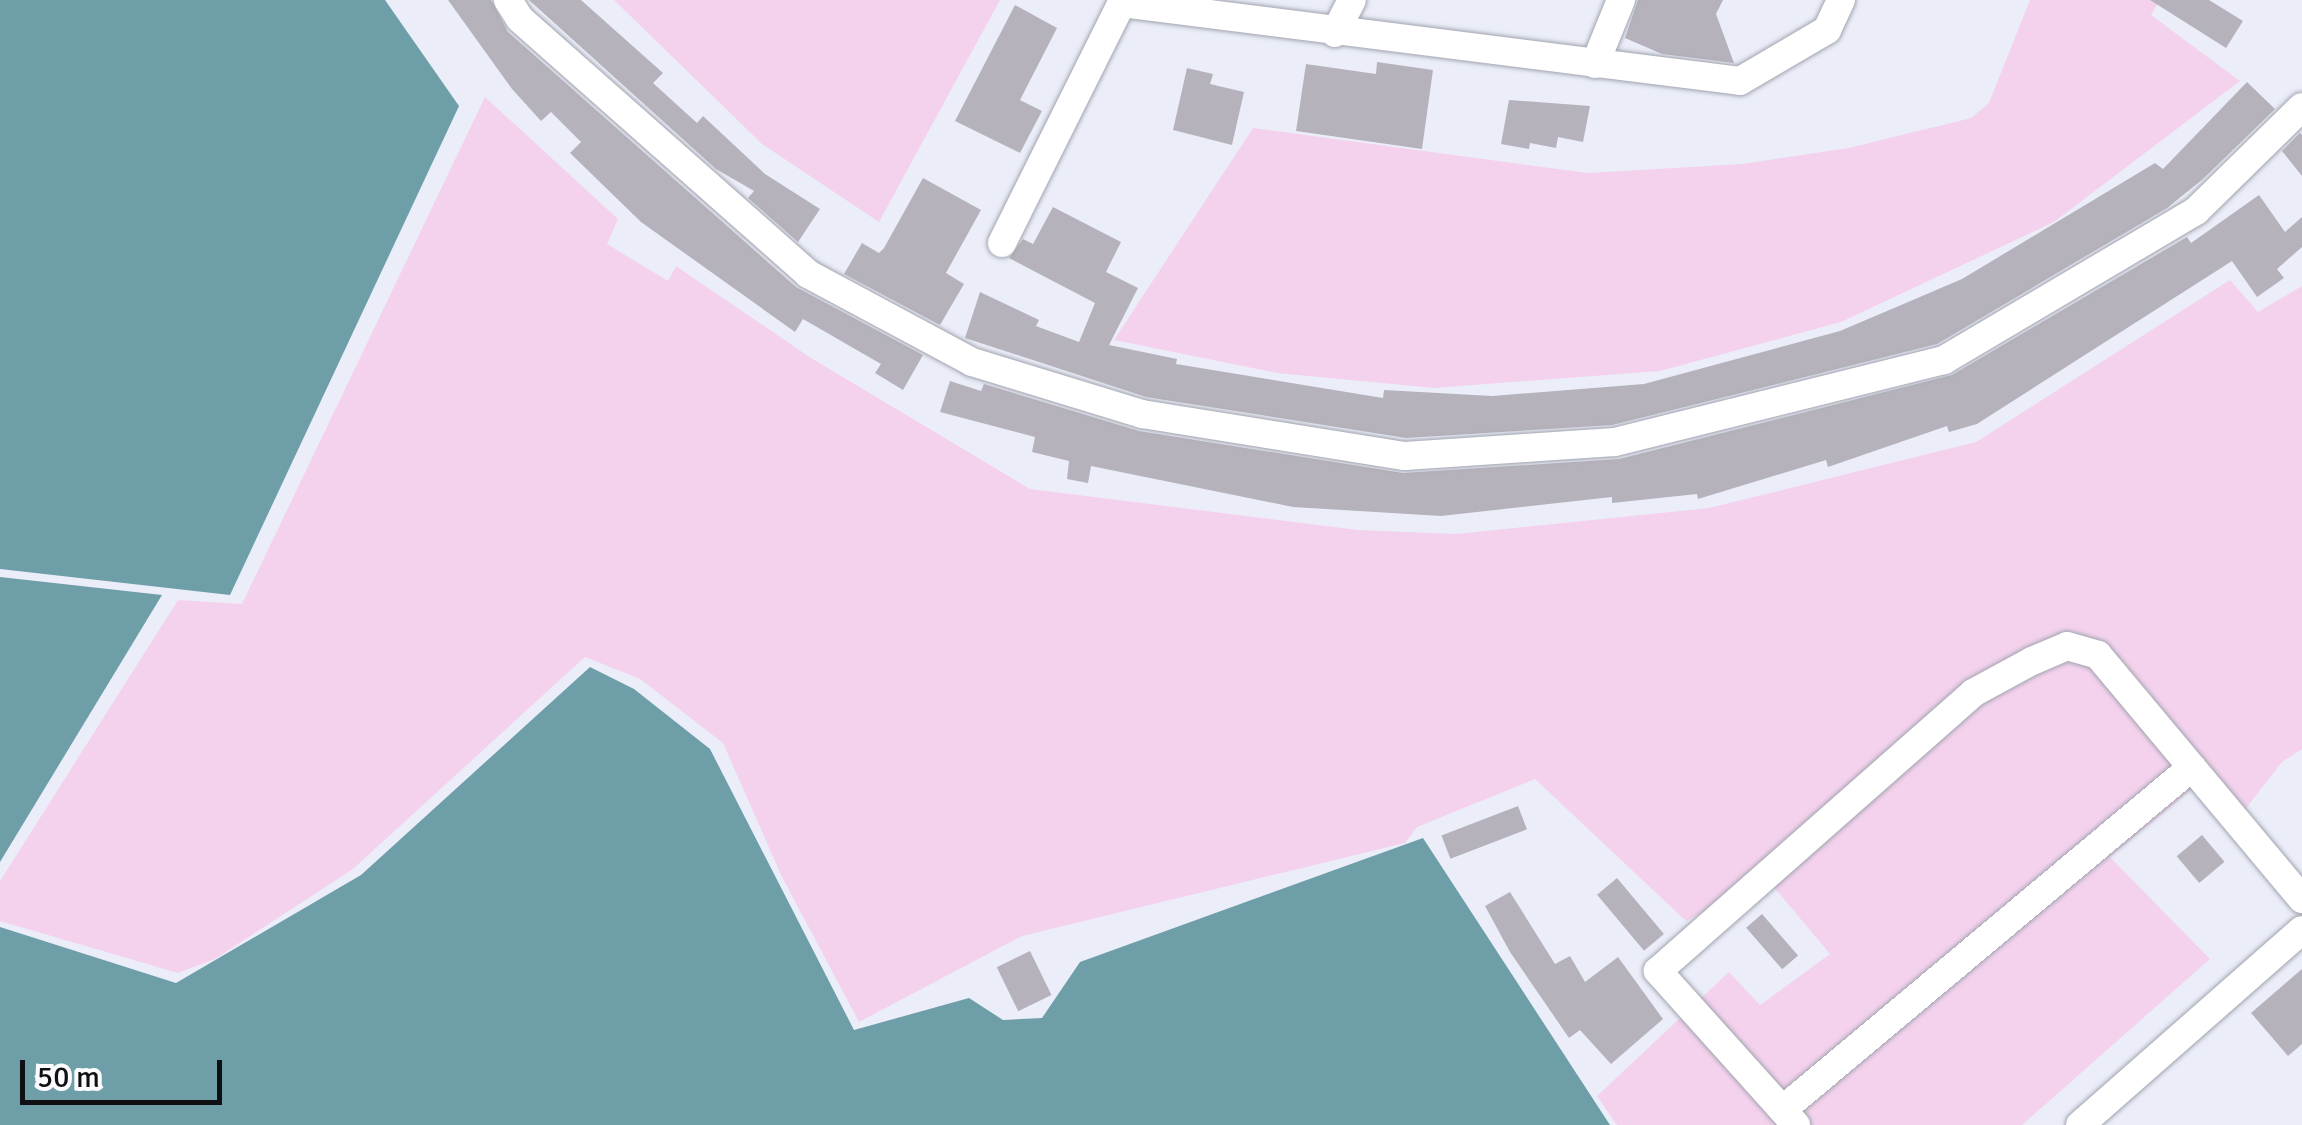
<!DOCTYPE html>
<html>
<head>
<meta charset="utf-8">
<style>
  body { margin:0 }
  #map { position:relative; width:2302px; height:1125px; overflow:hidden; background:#ebeef9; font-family:Signika,sans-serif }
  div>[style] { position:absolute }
  .green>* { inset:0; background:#f4d2ee }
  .water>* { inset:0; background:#6e9fa9 }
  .building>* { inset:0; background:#b6b2bc; transform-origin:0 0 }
  .roads { filter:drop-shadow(0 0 2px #a1a4ae) drop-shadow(0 0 2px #a1a4ae) }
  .street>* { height:28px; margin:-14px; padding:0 14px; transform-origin:14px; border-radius:14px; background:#fff }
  span { translate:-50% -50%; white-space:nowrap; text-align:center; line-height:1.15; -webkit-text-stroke:8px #fbfbfe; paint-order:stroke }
  .scale { position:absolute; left:20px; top:1060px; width:202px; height:45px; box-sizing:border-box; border:5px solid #0f1013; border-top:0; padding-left:12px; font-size:30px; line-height:35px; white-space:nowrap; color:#0f1013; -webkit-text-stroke:8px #fbfbfe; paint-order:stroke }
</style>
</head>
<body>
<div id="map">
  <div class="green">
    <i style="clip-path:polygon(614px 0,1000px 0,879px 222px,762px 144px)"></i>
    <i style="clip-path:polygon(2030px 0,2160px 0,2151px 15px,2240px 81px,2054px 222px,1841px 322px,1660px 371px,1434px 388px,1277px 373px,1114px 340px,1253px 128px,1588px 173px,1742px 164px,1849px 148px,1971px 118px,1989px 103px)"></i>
    <i style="clip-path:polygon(485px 97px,618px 219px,607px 244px,668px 281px,676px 266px,811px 358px,1030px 489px,1358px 530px,1456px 534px,1709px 508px,1976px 442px,2230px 280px,2258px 312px,2302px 286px,2302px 749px,2282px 762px,2233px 825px,2191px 790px,2110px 857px,2210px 959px,2022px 1125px,1617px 1125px,1597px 1096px,1729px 972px,1760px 1005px,1830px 954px,1767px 879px,1686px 921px,1535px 779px,1417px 827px,1405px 843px,1022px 936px,859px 1022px,781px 875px,723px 743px,640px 679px,585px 657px,353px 869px,215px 959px,178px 973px,0 921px,0 881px,178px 600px,242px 604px)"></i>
  </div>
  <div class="water">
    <i style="clip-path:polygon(0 0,385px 0,459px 106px,230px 595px,0 569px)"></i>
    <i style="clip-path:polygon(0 577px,162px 595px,0 862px)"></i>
    <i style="clip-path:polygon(590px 667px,634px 689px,710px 749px,854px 1030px,969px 998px,1003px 1020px,1042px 1018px,1080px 962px,1423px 838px,1610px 1125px,0 1125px,0 927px,176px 983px,361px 875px)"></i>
  </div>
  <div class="building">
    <i style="clip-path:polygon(448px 0,491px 0,508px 32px,796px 287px,923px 355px,903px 390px,875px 373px,881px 364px,803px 319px,795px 332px,641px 222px,570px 153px,581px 142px,551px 112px,541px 121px,512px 89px)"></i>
    <i style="clip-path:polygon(529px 0,581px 0,663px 73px,653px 83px,697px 123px,703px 116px,765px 174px,820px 209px,798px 242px,748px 198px,754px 191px,716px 169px)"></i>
    <i style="clip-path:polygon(1638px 0,1723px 0,1716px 14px,1734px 63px,1662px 54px,1625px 38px)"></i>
    <i style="clip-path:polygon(2150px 0,2209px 0,2243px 21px,2226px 48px)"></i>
    <i style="clip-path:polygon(1015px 5px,1057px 28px,1020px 100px,1042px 111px,1020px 153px,955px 121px)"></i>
    <i style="clip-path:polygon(1377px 62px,1433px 70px,1422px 149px,1296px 131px,1306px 64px,1376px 74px)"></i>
    <i style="clip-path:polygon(1187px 68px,1213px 74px,1210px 84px,1244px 92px,1232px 145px,1173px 130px)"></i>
    <i style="clip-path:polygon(2247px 82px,2275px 109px,2203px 179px,2167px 208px,1937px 344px,1612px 425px,1406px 438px,1146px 397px,965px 338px,980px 292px,1039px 320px,1036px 326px,1079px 342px,1095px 303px,1009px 258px,1023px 239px,1033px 244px,1053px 207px,1121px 242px,1106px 272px,1138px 288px,1109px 345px,1177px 359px,1176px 364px,1383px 398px,1384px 390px,1492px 396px,1644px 384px,1840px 331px,1962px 279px,2155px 163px,2163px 169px)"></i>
    <i style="clip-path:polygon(1509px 100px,1590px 106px,1583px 142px,1558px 137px,1556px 148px,1530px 143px,1529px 149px,1501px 144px)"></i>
    <i style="clip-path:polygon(2300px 133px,2302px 135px,2302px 176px,2282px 151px)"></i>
    <i style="clip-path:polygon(923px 178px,981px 210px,946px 273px,964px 284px,940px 325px,844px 274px,862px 243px,879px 253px,884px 248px)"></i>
    <i style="clip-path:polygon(2259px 195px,2285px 232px,2302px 217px,2302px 247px,2277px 269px,2284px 278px,2257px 297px,2232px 261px,1977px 424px,1949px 432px,1947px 426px,1828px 467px,1826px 460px,1698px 499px,1697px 494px,1612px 503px,1612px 497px,1441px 516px,1293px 507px,1091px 466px,1088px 483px,1067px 479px,1069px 461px,1032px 452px,1035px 437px,940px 412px,950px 381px,981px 391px,984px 384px,1139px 431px,1403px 473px,1619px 459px,1952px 375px,2187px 237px,2191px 243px)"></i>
    <i style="left:1518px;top:806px;width:25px;height:82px;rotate:69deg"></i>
    <i style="left:2202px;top:835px;width:35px;height:33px;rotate:50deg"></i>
    <i style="left:1617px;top:878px;width:73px;height:26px;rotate:50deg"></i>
    <i style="clip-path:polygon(1510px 892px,1555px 964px,1570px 956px,1585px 982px,1618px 957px,1663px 1019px,1611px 1064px,1580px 1030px,1569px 1038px,1510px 952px,1485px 906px)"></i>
    <i style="left:1762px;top:914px;width:55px;height:21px;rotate:49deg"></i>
    <i style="left:1030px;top:951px;width:49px;height:37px;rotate:64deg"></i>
    <i style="clip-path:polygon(2302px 969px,2302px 1044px,2288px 1056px,2251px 1013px)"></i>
  </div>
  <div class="roads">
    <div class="street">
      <i style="left:508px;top:0;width:22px;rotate:58deg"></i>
      <i style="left:520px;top:19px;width:385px;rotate:41.5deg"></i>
      <i style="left:808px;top:274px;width:186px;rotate:28.2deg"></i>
      <i style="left:972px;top:362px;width:178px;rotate:17deg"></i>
      <i style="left:1142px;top:414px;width:266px;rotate:9.1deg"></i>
      <i style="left:1405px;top:456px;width:210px;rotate:-3.8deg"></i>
      <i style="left:1615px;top:442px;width:339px;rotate:-14deg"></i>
      <i style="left:1944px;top:360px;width:293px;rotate:-30.6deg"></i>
      <i style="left:2196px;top:211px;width:148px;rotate:-44.5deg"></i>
      <i style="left:1122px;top:3px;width:623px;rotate:7.19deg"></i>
      <i style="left:1740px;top:81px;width:101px;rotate:-30.4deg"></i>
      <i style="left:1827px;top:30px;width:33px;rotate:-65deg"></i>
      <i style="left:1335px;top:33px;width:37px;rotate:-63deg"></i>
      <i style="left:1595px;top:64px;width:69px;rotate:-67.9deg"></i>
      <i style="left:1002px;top:243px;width:271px;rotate:-63.5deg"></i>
      <i style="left:1793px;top:1101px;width:520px;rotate:-39.93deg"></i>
      <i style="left:1796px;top:1125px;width:207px;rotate:-131.9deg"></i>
      <i style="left:1658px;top:971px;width:420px;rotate:-41.4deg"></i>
      <i style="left:1973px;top:693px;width:67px;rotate:-28.5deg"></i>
      <i style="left:2032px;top:661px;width:38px;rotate:-23deg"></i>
      <i style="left:2067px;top:646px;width:32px;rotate:16deg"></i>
      <i style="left:2098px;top:655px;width:318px;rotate:50.1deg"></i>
      <i style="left:2080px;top:1125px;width:295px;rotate:-41.3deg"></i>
    </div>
  </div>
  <div class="scale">50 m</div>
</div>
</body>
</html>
